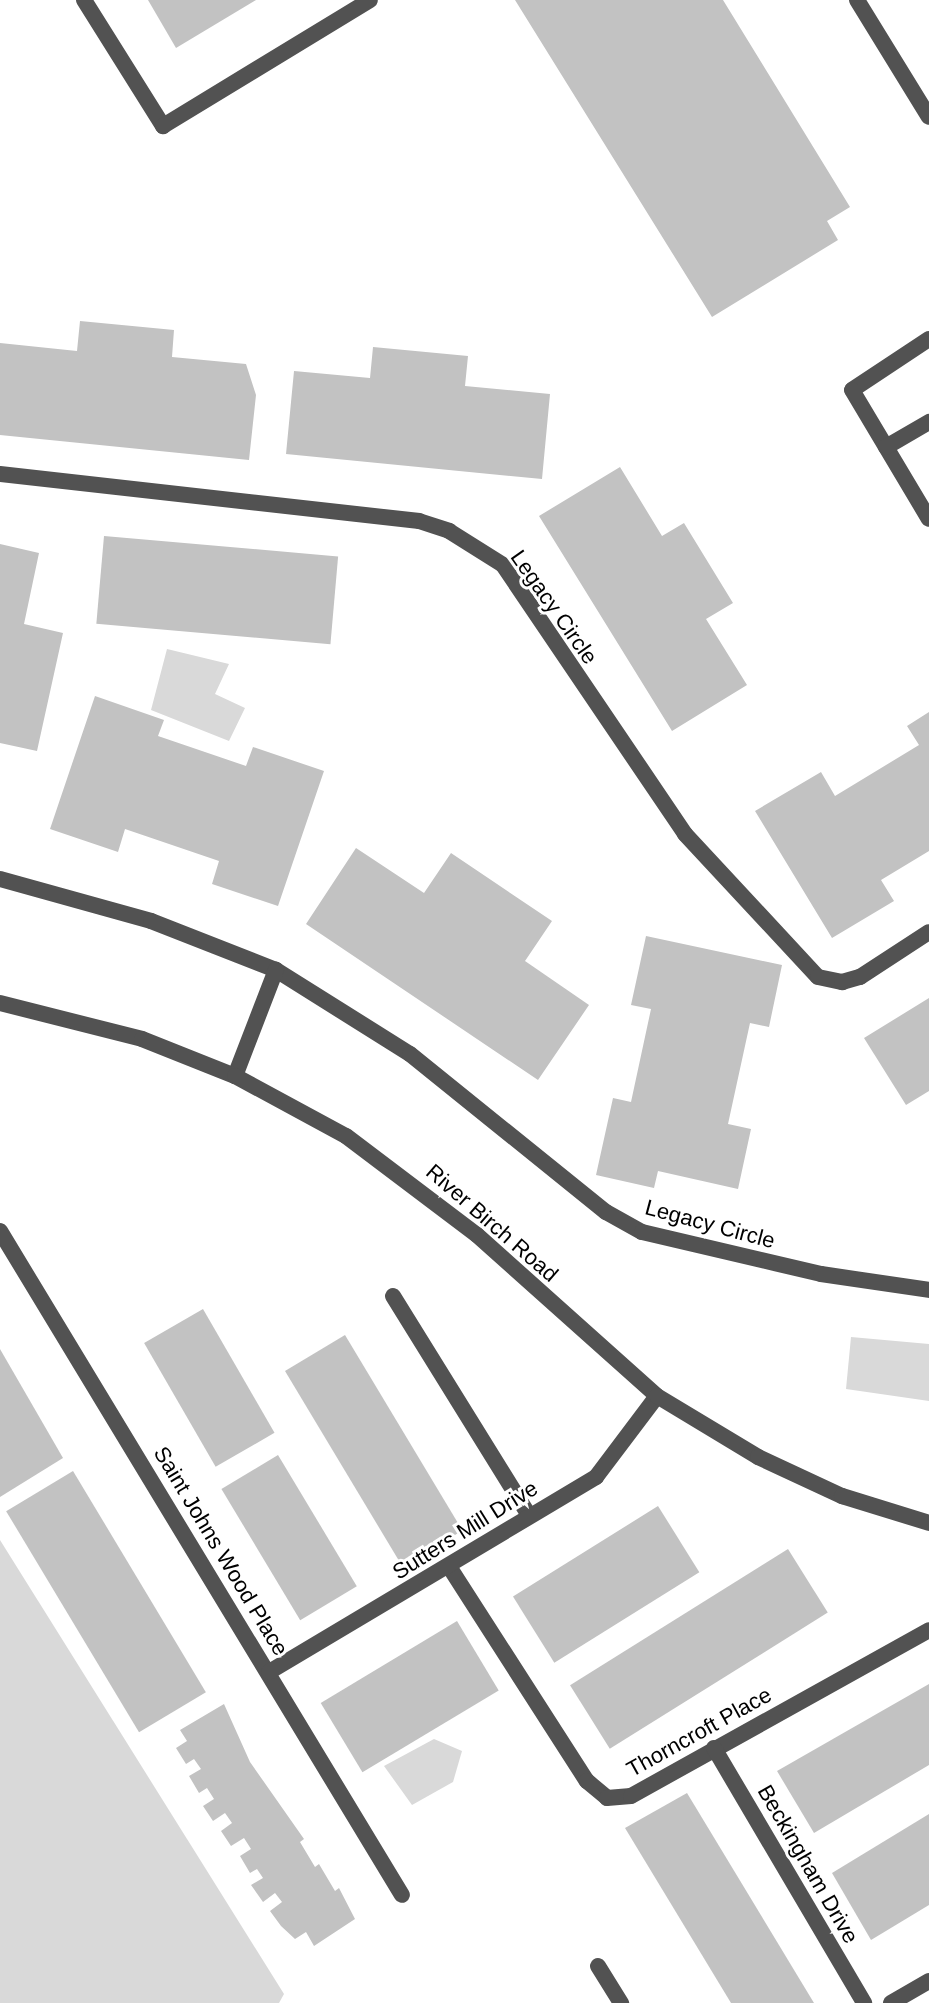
<!DOCTYPE html>
<html>
<head>
<meta charset="utf-8">
<style>
  body { margin:0 }
  #map { position:relative; width:929px; height:2003px; overflow:hidden; background:#fff; font-family:Helvetica,sans-serif }
  div>[style] { position:absolute }
  .green>* { inset:0; background:#d9d9d9 }
  .building>* { inset:0; background:#c2c2c2; transform-origin:0 0 }
  .service>* { height:16px; margin:-8px; padding:0 8px; transform-origin:8px; border-radius:8px; background:#525252 }
  .minor>* { height:16px; margin:-8px; padding:0 8px; transform-origin:8px; border-radius:8px; background:#525252 }
  .tertiary>* { height:16px; margin:-8px; padding:0 8px; transform-origin:8px; border-radius:8px; background:#525252 }
  span { translate:-50% -50%; white-space:nowrap; text-align:center; line-height:1.15; -webkit-text-stroke:6px #fff; paint-order:stroke }
  .street-label { font-size:22px; color:#000 }
</style>
</head>
<body>
<div id="map">
  <div class="green">
    <i style="clip-path:polygon(167px 649px,229px 664px,215px 694px,245px 708px,229px 741px,151px 710px)"></i>
    <i style="clip-path:polygon(851px 1337px,929px 1344px,929px 1401px,846px 1389px)"></i>
    <i style="clip-path:polygon(0 1540px,284px 1994px,279px 2003px,0 2003px)"></i>
    <i style="clip-path:polygon(434px 1739px,462px 1751px,453px 1782px,412px 1805px,384px 1766px)"></i>
  </div>
  <div class="building">
    <i style="clip-path:polygon(148px 0,256px 0,176px 48px)"></i>
    <i style="clip-path:polygon(515px 0,723px 0,850px 207px,827px 221px,838px 240px,712px 317px)"></i>
    <i style="clip-path:polygon(80px 321px,174px 330px,172px 357px,246px 364px,256px 395px,249px 460px,0 435px,0 343px,77px 351px)"></i>
    <i style="clip-path:polygon(373px 347px,468px 356px,465px 386px,550px 394px,542px 479px,286px 454px,294px 371px,370px 378px)"></i>
    <i style="clip-path:polygon(620px 467px,662px 536px,684px 523px,733px 603px,706px 619px,747px 685px,672px 731px,539px 516px)"></i>
    <i style="left:104px;top:536px;width:235px;height:88px;rotate:5deg"></i>
    <i style="clip-path:polygon(0 544px,39px 553px,24px 624px,63px 633px,37px 751px,0 743px)"></i>
    <i style="clip-path:polygon(95px 696px,164px 720px,158px 736px,246px 766px,253px 747px,324px 771px,278px 906px,212px 884px,219px 861px,125px 829px,118px 852px,50px 829px)"></i>
    <i style="clip-path:polygon(929px 712px,929px 851px,881px 880px,894px 901px,832px 938px,755px 811px,821px 772px,835px 796px,919px 745px,907px 726px)"></i>
    <i style="clip-path:polygon(356px 848px,424px 893px,451px 853px,552px 921px,525px 961px,589px 1005px,538px 1080px,306px 924px)"></i>
    <i style="clip-path:polygon(646px 936px,782px 965px,769px 1027px,750px 1023px,728px 1124px,751px 1129px,738px 1189px,658px 1171px,654px 1188px,596px 1175px,613px 1098px,631px 1102px,651px 1009px,631px 1005px)"></i>
    <i style="clip-path:polygon(929px 998px,929px 1091px,906px 1105px,864px 1038px)"></i>
    <i style="left:203px;top:1309px;width:143px;height:68px;rotate:60deg"></i>
    <i style="left:345px;top:1335px;width:228px;height:70px;rotate:59deg"></i>
    <i style="clip-path:polygon(0 1349px,63px 1458px,0 1497px)"></i>
    <i style="left:278px;top:1455px;width:153px;height:66px;rotate:59deg"></i>
    <i style="left:73px;top:1471px;width:258px;height:78px;rotate:59deg"></i>
    <i style="left:658px;top:1506px;width:78px;height:171px;rotate:58deg"></i>
    <i style="left:788px;top:1549px;width:75px;height:257px;rotate:58deg"></i>
    <i style="left:457px;top:1621px;width:81px;height:159px;rotate:59deg"></i>
    <i style="clip-path:polygon(929px 1684px,929px 1765px,814px 1833px,777px 1771px)"></i>
    <i style="clip-path:polygon(224px 1704px,250px 1762px,304px 1839px,300px 1842px,315px 1867px,319px 1864px,335px 1891px,339px 1888px,355px 1919px,314px 1946px,306px 1932px,295px 1939px,281px 1926px,270px 1911px,282px 1902px,275px 1893px,263px 1902px,251px 1885px,263px 1878px,257px 1869px,250px 1873px,240px 1856px,251px 1849px,244px 1838px,231px 1846px,221px 1831px,232px 1823px,225px 1813px,213px 1821px,203px 1806px,214px 1799px,207px 1788px,199px 1793px,189px 1776px,201px 1769px,194px 1759px,186px 1764px,176px 1748px,187px 1741px,180px 1730px)"></i>
    <i style="clip-path:polygon(687px 1793px,814px 2003px,731px 2003px,625px 1828px)"></i>
    <i style="clip-path:polygon(929px 1814px,929px 1905px,871px 1940px,832px 1873px)"></i>
  </div>
  <div class="service">
    <i style="left:84px;top:0;width:149px;rotate:57.9deg"></i>
    <i style="left:163px;top:126px;width:242px;rotate:-31.3deg"></i>
    <i style="left:929px;top:339px;width:92px;rotate:146.5deg"></i>
    <i style="left:852px;top:390px;width:150px;rotate:59.2deg"></i>
    <i style="left:886px;top:447px;width:50px;rotate:-30.2deg"></i>
    <i style="left:598px;top:1966px;width:44px;rotate:58.1deg"></i>
  </div>
  <div class="minor">
    <i style="left:0;top:474px;width:422px;rotate:6.4deg"></i>
    <i style="left:419px;top:521px;width:32px;rotate:18deg"></i>
    <i style="left:449px;top:531px;width:64px;rotate:32.2deg"></i>
    <i style="left:503px;top:565px;width:325px;rotate:55.9deg"></i>
    <i style="left:685px;top:834px;width:195px;rotate:47.1deg"></i>
    <i style="left:818px;top:977px;width:25px;rotate:12deg"></i>
    <i style="left:842px;top:982px;width:19px;rotate:-16deg"></i>
    <i style="left:860px;top:977px;width:82px;rotate:-33.1deg"></i>
    <i style="left:0;top:879px;width:157px;rotate:15.5deg"></i>
    <i style="left:151px;top:921px;width:134px;rotate:21.4deg"></i>
    <i style="left:276px;top:970px;width:158px;rotate:32.1deg"></i>
    <i style="left:410px;top:1054px;width:252px;rotate:38.9deg"></i>
    <i style="left:606px;top:1212px;width:41px;rotate:29.1deg"></i>
    <i style="left:642px;top:1232px;width:184px;rotate:13.2deg"></i>
    <i style="left:821px;top:1274px;width:109px;rotate:8.4deg"></i>
    <i style="left:235px;top:1076px;width:114px;rotate:-68.9deg"></i>
    <i style="left:0;top:1231px;width:776px;rotate:58.81deg"></i>
    <i style="left:393px;top:1296px;width:258px;rotate:58.2deg"></i>
    <i style="left:450px;top:1568px;width:253px;rotate:57.3deg"></i>
    <i style="left:587px;top:1781px;width:26px;rotate:40deg"></i>
    <i style="left:607px;top:1798px;width:24px;rotate:-5deg"></i>
    <i style="left:631px;top:1796px;width:341px;rotate:-29.1deg"></i>
    <i style="left:269px;top:1672px;width:381px;rotate:-30.8deg"></i>
    <i style="left:596px;top:1477px;width:101px;rotate:-53deg"></i>
    <i style="left:714px;top:1748px;width:296px;rotate:59.5deg"></i>
    <i style="left:891px;top:2003px;width:44px;rotate:-30.1deg"></i>
  </div>
  <div class="tertiary">
    <i style="left:857px;top:0;width:137px;rotate:58.4deg"></i>
    <i style="left:0;top:1003px;width:146px;rotate:14.2deg"></i>
    <i style="left:142px;top:1039px;width:100px;rotate:21.7deg"></i>
    <i style="left:235px;top:1076px;width:126px;rotate:28.4deg"></i>
    <i style="left:346px;top:1136px;width:164px;rotate:37.1deg"></i>
    <i style="left:477px;top:1235px;width:241px;rotate:41.8deg"></i>
    <i style="left:657px;top:1396px;width:118px;rotate:31.1deg"></i>
    <i style="left:758px;top:1457px;width:93px;rotate:24.9deg"></i>
    <i style="left:842px;top:1496px;width:91px;rotate:17.2deg"></i>
  </div>
  <div class="street-label">
    <span style="left:554px;top:607px;rotate:55deg">Legacy Circle</span>
    <span style="left:492px;top:1223px;rotate:41deg">River Birch Road</span>
    <span style="left:710px;top:1224px;rotate:15deg">Legacy Circle</span>
    <span style="left:465px;top:1530px;rotate:-32deg">Sutters Mill Drive</span>
    <span style="left:221px;top:1551px;rotate:59deg">Saint Johns Wood Place</span>
    <span style="left:699px;top:1732px;rotate:-29deg">Thorncroft Place</span>
    <span style="left:808px;top:1864px;rotate:60deg">Beckingham Drive</span>
  </div>
</div>
</body>
</html>
